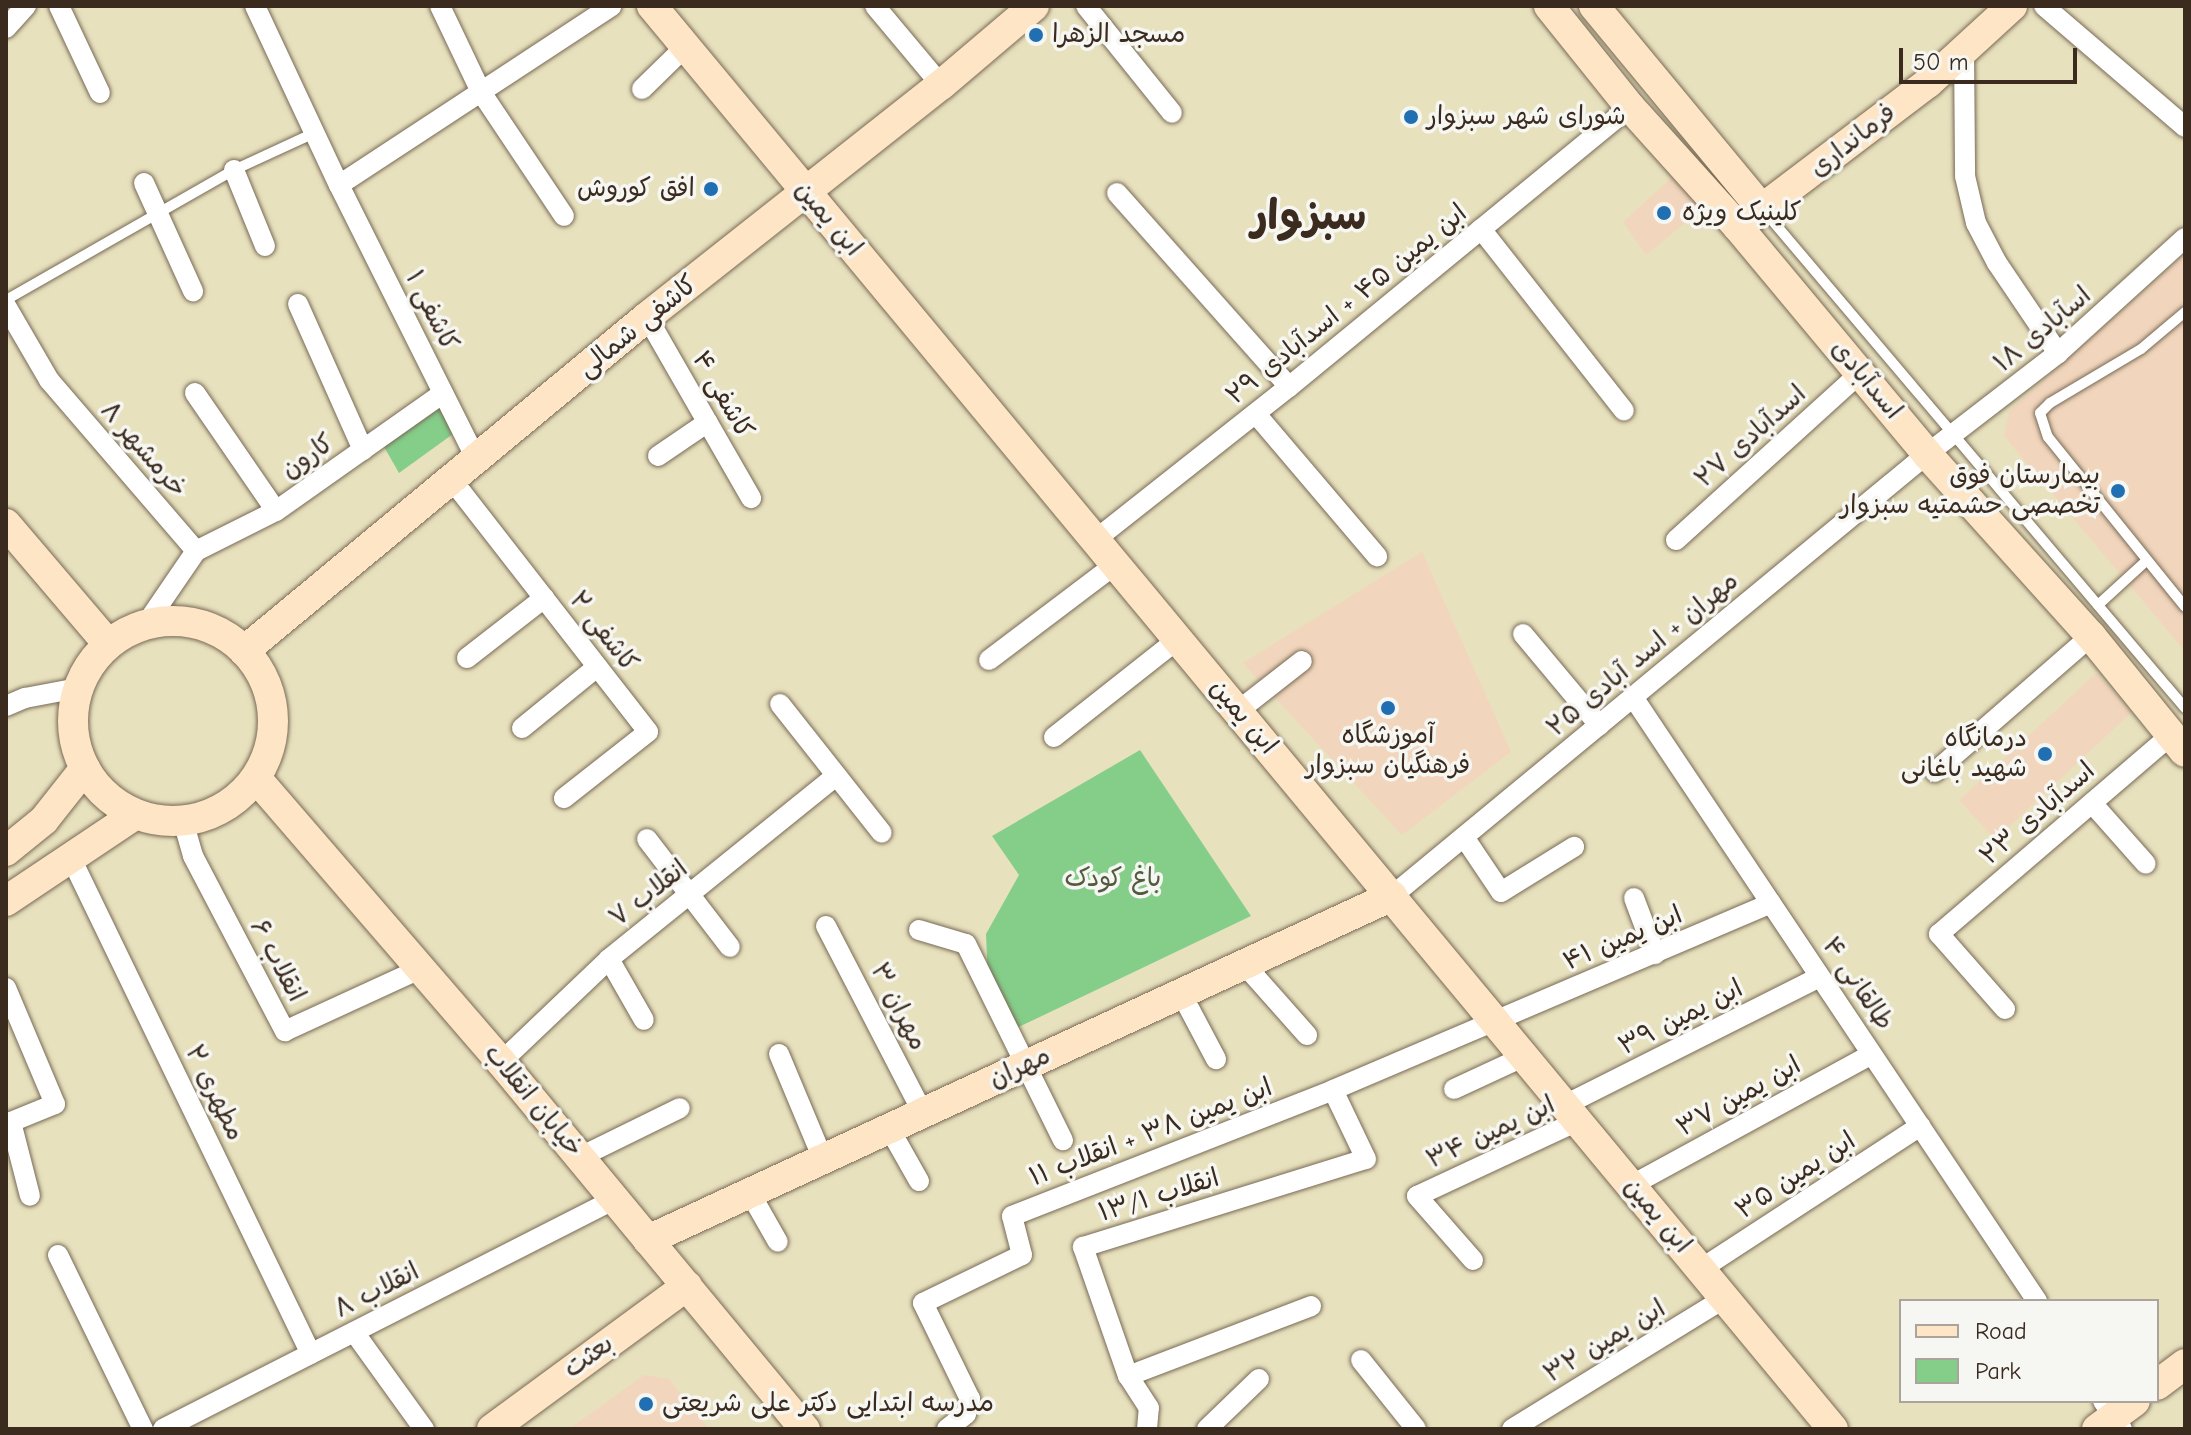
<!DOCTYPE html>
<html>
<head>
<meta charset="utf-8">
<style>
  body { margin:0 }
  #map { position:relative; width:2191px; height:1435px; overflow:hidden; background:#e8e1be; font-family:"Comic Neue","Playpen Sans Arabic",sans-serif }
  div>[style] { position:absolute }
  .built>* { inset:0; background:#f1d5bc; transform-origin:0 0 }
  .green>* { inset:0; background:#85ce8a }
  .roads { filter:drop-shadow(0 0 2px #786a56) drop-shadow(0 0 2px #786a56) }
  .lane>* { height:10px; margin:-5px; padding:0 5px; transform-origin:5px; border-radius:5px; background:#fff }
  .street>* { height:20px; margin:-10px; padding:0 10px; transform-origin:10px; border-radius:10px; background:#fff }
  .secondary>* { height:30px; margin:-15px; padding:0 15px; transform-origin:15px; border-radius:15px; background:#fde5c5 }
  .secondary>.ring { margin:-15px; padding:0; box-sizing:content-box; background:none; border:30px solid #fde5c5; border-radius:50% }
  .dots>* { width:22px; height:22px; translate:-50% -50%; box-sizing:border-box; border:4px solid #f6f6f2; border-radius:50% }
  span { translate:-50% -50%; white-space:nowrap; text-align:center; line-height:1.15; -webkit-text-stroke:7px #f6f6f2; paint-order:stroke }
  .poi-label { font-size:26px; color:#3b2a1e }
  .left { translate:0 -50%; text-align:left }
  .right { translate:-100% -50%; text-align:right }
  .street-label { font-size:26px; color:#3b2a1e }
  .park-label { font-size:26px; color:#515b3e }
  .town-label { font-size:42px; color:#3b2a1e; font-weight:700 }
  .frame { position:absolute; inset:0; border:8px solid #3b2a1e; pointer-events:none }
  .legend { position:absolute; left:1899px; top:1299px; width:260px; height:104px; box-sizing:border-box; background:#f6f6f2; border:2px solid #aba49d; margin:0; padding:10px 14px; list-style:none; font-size:24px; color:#3b2a1e }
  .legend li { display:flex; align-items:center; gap:16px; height:40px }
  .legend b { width:40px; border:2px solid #aba49d }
  .scale { position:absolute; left:1899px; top:48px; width:178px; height:36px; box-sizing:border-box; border:4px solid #3b2a1e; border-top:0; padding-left:10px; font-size:24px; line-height:28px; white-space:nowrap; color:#3b2a1e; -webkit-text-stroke:6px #f6f6f2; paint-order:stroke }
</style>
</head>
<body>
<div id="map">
  <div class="built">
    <i style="clip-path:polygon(1678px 172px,1707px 205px,1646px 255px,1623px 222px)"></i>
    <i style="clip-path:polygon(2185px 254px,2185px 651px,2004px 436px,2009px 411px)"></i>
    <i style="clip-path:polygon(1422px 552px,1511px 752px,1402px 835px,1243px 663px)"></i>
    <i style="left:2096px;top:673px;width:53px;height:187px;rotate:47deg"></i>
    <i style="clip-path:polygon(644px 1375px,669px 1379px,709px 1429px,569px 1429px)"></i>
  </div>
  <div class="green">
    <i style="clip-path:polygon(437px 403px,453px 434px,399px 473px,383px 445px)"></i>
    <i style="clip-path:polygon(1140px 750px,1251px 916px,1000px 1036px,989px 1007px,986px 934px,1019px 875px,992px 836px)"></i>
  </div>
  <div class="roads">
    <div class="lane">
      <i style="left:1765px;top:212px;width:650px;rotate:49.74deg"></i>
      <i style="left:6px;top:300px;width:262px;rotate:-29.7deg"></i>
      <i style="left:234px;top:170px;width:88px;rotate:-24.8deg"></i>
      <i style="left:2185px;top:312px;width:57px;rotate:139.9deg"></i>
      <i style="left:2141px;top:349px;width:106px;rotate:149.3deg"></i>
      <i style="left:2050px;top:403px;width:14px;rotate:135deg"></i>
      <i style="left:2040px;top:413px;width:25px;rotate:72deg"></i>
      <i style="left:2048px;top:437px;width:218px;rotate:51.1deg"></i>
      <i style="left:2098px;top:605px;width:65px;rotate:-42.5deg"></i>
    </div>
    <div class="street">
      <i style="left:59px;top:6px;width:96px;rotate:64.8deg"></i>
      <i style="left:255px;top:6px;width:198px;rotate:64.9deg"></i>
      <i style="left:339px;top:185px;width:306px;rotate:63.4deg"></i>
      <i style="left:440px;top:6px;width:95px;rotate:64.5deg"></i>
      <i style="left:481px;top:92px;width:149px;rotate:56.2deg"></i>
      <i style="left:875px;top:6px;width:103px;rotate:50.1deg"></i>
      <i style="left:1086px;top:6px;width:137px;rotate:51.2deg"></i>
      <i style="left:2044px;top:6px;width:186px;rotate:40.6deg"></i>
      <i style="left:6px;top:28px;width:30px;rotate:-48deg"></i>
      <i style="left:1964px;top:50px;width:126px;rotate:89.5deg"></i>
      <i style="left:1965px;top:176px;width:48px;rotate:76.8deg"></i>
      <i style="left:1976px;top:223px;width:45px;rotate:62.3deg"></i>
      <i style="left:1997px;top:263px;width:109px;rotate:55.9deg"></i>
      <i style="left:642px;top:89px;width:62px;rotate:-44.3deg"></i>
      <i style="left:234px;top:170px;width:82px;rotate:67.8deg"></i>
      <i style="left:144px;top:183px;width:119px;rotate:65.6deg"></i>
      <i style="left:339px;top:185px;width:326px;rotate:-33.3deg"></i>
      <i style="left:1117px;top:193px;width:259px;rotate:48.4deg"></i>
      <i style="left:1481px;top:229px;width:231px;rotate:51.8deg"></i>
      <i style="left:298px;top:304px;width:160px;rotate:66deg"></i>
      <i style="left:6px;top:306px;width:86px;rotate:59.8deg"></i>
      <i style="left:49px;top:380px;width:225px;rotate:49.3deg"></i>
      <i style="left:196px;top:551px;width:88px;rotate:124.4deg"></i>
      <i style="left:647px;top:317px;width:209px;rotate:60.1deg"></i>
      <i style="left:195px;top:393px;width:143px;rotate:55.5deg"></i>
      <i style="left:1256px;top:414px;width:187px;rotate:49.6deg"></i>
      <i style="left:658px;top:456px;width:60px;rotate:-34.2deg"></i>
      <i style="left:452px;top:480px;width:319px;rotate:52.1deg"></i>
      <i style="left:648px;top:732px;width:107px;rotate:141.8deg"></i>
      <i style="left:1095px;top:540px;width:247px;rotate:-38.3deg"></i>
      <i style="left:1289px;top:387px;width:441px;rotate:-39.4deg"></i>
      <i style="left:1676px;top:540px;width:248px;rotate:-42.2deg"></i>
      <i style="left:196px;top:551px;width:89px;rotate:-26.6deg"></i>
      <i style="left:276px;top:511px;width:204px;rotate:-35.2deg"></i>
      <i style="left:1523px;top:634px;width:119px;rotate:50.1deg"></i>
      <i style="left:467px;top:658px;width:98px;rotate:-37.9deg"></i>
      <i style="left:989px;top:660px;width:159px;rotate:-37.1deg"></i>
      <i style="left:1633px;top:697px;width:727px;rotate:56.22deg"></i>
      <i style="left:780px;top:704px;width:164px;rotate:51.7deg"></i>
      <i style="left:6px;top:706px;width:21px;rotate:-23deg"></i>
      <i style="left:25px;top:698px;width:54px;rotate:-10.7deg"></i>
      <i style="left:1238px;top:711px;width:81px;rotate:-38deg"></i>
      <i style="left:522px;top:728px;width:97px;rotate:-39.1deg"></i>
      <i style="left:1054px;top:737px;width:158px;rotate:-38.3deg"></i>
      <i style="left:1935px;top:772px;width:207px;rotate:-41.1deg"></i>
      <i style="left:2092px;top:803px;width:81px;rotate:48.5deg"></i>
      <i style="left:183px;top:821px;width:36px;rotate:74deg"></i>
      <i style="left:193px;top:856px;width:198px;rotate:62.3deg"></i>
      <i style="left:285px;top:1031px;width:151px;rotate:-24.7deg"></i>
      <i style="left:1464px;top:837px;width:66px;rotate:56.1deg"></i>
      <i style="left:1501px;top:892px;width:86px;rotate:-31.7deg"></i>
      <i style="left:647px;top:839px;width:136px;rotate:52.5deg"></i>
      <i style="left:70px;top:856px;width:553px;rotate:64.18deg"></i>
      <i style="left:1392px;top:896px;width:694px;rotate:-39.56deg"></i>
      <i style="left:1927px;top:454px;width:165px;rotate:-37.6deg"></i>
      <i style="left:2058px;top:353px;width:171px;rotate:-42.2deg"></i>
      <i style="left:1634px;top:898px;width:60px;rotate:69.4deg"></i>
      <i style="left:826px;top:926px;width:211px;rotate:62.6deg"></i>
      <i style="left:919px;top:930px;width:49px;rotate:16.6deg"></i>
      <i style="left:966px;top:944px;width:219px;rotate:63.7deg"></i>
      <i style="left:609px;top:959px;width:70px;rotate:60.2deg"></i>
      <i style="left:1244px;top:964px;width:95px;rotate:48.4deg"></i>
      <i style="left:6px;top:988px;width:126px;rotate:67.1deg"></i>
      <i style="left:55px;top:1104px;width:53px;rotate:157.8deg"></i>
      <i style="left:1181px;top:993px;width:75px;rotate:62.1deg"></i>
      <i style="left:2005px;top:1009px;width:100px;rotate:-131.3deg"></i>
      <i style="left:1939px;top:934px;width:307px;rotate:-40.6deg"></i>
      <i style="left:779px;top:1054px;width:114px;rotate:67.3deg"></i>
      <i style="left:501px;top:1062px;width:149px;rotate:-43.6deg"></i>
      <i style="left:609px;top:959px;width:292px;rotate:-38.9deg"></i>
      <i style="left:1454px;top:1089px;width:78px;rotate:-24.9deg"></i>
      <i style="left:1565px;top:1105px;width:285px;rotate:-26.7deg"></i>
      <i style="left:11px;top:1122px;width:76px;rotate:75.6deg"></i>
      <i style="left:889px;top:1128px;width:61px;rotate:60.5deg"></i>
      <i style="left:580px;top:1157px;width:111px;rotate:-26.1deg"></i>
      <i style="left:1632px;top:1185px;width:273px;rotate:-28.6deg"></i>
      <i style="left:750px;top:1193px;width:56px;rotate:60.3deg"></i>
      <i style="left:58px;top:1255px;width:194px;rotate:64deg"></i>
      <i style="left:1473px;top:1260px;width:85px;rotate:-131.2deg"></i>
      <i style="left:1417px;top:1196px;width:178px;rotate:-25deg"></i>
      <i style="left:1701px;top:1269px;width:262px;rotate:-33.1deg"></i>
      <i style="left:354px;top:1332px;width:120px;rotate:54.2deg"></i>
      <i style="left:1361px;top:1360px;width:88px;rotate:51.4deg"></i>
      <i style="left:1128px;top:1376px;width:196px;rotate:-20.9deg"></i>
      <i style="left:2103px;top:1401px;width:34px;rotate:56deg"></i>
      <i style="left:163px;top:1429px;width:507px;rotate:-26.97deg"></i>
      <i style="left:947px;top:1429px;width:24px;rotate:-38deg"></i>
      <i style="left:966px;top:1414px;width:16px;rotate:-75deg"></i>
      <i style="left:970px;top:1399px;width:107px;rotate:-116.1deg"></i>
      <i style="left:923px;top:1303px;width:110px;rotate:-25.9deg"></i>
      <i style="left:1022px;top:1255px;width:40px;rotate:-104.4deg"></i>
      <i style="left:1012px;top:1216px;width:345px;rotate:-21.4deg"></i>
      <i style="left:1333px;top:1090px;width:476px;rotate:-23.1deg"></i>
      <i style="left:1147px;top:1429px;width:21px;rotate:-85deg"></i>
      <i style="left:1149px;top:1408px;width:38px;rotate:-123deg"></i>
      <i style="left:1128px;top:1376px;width:137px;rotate:-109.2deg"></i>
      <i style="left:1083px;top:1247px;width:296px;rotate:-17.3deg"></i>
      <i style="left:1366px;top:1159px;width:76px;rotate:-115.6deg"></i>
      <i style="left:1207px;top:1429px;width:72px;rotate:-43.9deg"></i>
      <i style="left:1512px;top:1429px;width:250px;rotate:-31.6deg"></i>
    </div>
    <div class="secondary">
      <i style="left:652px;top:6px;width:1849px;rotate:50.31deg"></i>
      <i style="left:1549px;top:6px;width:129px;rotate:51.3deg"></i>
      <i style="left:1630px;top:107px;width:161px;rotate:48deg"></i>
      <i style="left:1738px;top:227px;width:295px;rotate:50.2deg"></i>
      <i style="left:1927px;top:454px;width:245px;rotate:48deg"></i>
      <i style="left:2091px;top:636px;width:149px;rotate:51deg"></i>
      <i style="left:1594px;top:6px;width:265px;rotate:50.4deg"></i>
      <i style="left:1738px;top:227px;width:238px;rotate:-37.2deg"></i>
      <i style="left:1928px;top:83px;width:114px;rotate:-42.5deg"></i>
      <i style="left:6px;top:524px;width:157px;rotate:49.6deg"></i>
      <i class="ring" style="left:73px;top:621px;width:170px;height:170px"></i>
      <i style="left:244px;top:651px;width:523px;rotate:-39.65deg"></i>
      <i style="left:647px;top:317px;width:375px;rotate:-38.3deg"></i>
      <i style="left:941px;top:85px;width:122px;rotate:-40.3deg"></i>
      <i style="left:256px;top:778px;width:375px;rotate:49.2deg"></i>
      <i style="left:501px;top:1062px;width:477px;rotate:50.4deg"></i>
      <i style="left:6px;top:851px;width:49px;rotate:-39.2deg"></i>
      <i style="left:44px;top:820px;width:66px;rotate:-51.7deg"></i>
      <i style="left:6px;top:901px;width:156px;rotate:-33.8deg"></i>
      <i style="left:648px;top:1240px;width:820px;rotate:-24.81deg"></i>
      <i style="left:2157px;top:1385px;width:35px;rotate:-37deg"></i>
      <i style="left:492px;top:1429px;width:242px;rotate:-36.3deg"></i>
      <i style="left:2097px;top:1429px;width:47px;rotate:-36.4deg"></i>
    </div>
  </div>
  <div class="dots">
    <i style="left:1036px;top:35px;background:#1f6fb2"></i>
    <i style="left:1411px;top:117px;background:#1f6fb2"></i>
    <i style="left:711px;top:189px;background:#1f6fb2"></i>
    <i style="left:1664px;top:213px;background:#1f6fb2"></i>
    <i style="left:2118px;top:491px;background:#1f6fb2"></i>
    <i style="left:1388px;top:708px;background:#1f6fb2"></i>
    <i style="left:2045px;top:754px;background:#1f6fb2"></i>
    <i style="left:646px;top:1404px;background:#1f6fb2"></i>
  </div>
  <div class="poi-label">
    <span class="left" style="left:1052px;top:35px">مسجد الزهرا</span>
    <span class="left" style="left:1427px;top:117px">شورای شهر سبزوار</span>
    <span class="right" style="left:695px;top:189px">افق کوروش</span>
    <span class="left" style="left:1682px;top:213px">کلینیک ویژه</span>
    <span class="right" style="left:2100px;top:491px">بیمارستان فوق<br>تخصصی حشمتیه سبزوار</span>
    <span style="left:1388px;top:751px">آموزشگاه<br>فرهنگیان سبزوار</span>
    <span class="right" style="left:2027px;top:754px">درمانگاه<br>شهید باغانی</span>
    <span class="left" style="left:662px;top:1404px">مدرسه ابتدایی دکتر علی شریعتی</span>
  </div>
  <div class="street-label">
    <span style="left:1853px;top:141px;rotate:-38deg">فرمانداری</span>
    <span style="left:828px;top:219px;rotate:50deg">ابن یمین</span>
    <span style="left:1347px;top:305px;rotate:-39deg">ابن یمین ۴۵ + اسدآبادی ۲۹</span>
    <span style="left:431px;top:311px;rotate:63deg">کاشفی ۱</span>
    <span style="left:638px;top:327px;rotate:-39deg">کاشفی شمالی</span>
    <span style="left:2043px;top:330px;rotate:-40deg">اسآبادی ۱۸</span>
    <span style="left:1866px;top:380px;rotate:50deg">اسدآبادی</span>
    <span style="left:722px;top:395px;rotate:60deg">کاشفی ۴</span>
    <span style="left:1751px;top:437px;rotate:-42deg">اسدآبادی ۲۷</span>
    <span style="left:143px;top:450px;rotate:49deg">خرمشهر ۸</span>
    <span style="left:308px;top:457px;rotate:-35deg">کارون</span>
    <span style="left:603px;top:632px;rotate:52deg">کاشفی ۲</span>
    <span style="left:1643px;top:655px;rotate:-40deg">مهران + اسد آبادی ۲۵</span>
    <span style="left:1243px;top:717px;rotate:50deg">ابن یمین</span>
    <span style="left:2038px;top:814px;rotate:-41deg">اسدآبادی ۲۳</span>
    <span style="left:649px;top:894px;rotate:-38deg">انقلاب ۷</span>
    <span style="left:1623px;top:939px;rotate:-23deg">ابن یمین ۴۱</span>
    <span style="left:277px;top:961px;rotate:62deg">انقلاب ۶</span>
    <span style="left:1857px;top:984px;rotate:56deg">طالقانی ۴</span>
    <span style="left:898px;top:1007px;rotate:63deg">مهران ۳</span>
    <span style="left:1681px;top:1018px;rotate:-27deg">ابن یمین ۳۹</span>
    <span style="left:1020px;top:1068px;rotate:-25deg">مهران</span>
    <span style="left:214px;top:1093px;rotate:64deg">مطهری ۲</span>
    <span style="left:1739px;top:1097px;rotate:-29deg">ابن یمین ۳۷</span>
    <span style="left:533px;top:1101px;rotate:50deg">خیابان انقلاب</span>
    <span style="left:1151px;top:1133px;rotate:-21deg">ابن یمین ۳۸ + انقلاب ۱۱</span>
    <span style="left:1491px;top:1133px;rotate:-25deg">ابن یمین ۳۴</span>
    <span style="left:1796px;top:1176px;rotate:-33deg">ابن یمین ۳۵</span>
    <span style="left:1159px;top:1196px;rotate:-17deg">انقلاب ۱۳/۱</span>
    <span style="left:1657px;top:1216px;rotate:50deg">ابن یمین</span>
    <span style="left:377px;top:1291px;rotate:-27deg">انقلاب ۸</span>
    <span style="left:1605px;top:1342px;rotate:-31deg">ابن یمین ۳۲</span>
    <span style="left:589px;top:1357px;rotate:-36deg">بعثت</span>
  </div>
  <div class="park-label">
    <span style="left:1113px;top:879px">باغ کودک</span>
  </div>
  <div class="town-label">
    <span style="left:1309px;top:216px">سبزوار</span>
  </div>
  <div class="frame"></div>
  <ul class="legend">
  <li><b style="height:10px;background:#fde5c5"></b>Road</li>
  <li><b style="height:22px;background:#85ce8a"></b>Park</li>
  </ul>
  <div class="scale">50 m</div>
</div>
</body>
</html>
